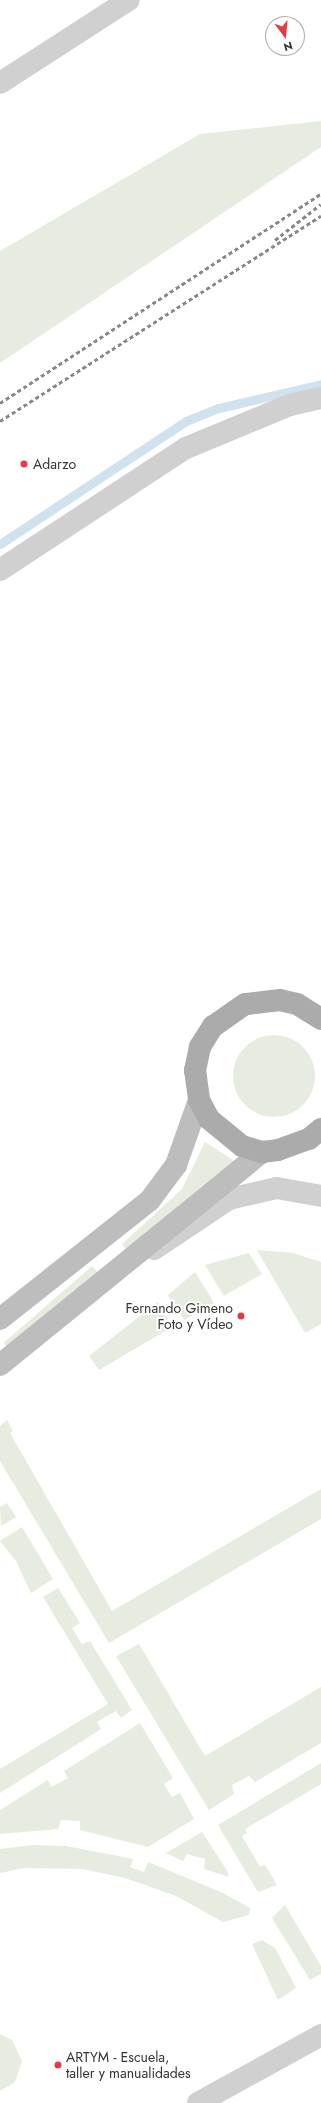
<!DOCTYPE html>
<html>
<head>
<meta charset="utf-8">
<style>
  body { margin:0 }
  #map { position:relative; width:321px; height:2103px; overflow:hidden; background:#fff; font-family:Jost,sans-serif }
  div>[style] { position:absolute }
  .green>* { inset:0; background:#e6ecdf; transform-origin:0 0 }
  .round { border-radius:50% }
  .stream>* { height:9px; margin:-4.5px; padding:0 4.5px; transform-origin:4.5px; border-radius:4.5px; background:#cfe2ee }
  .minor>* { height:22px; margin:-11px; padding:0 11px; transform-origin:11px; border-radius:11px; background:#d0d0d0 }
  .secondary>* { height:22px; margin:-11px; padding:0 11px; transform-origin:11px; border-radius:11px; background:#bdbdbd }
  .primary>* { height:22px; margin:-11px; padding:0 11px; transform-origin:11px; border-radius:11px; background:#ababab }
  .rail>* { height:3px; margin-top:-1.5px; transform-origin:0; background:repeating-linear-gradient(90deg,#888 0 4px,transparent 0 7px) }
  .dots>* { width:11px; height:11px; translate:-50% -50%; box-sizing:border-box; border:2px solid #fff; border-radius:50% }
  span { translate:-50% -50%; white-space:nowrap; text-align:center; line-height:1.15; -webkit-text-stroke:4px #fff; paint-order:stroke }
  .poi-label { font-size:14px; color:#333 }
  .left { translate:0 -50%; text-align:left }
  .right { translate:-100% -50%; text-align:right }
  .north { position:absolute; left:265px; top:16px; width:40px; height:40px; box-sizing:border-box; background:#fff; border:1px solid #adadad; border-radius:50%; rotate:164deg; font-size:11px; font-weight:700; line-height:16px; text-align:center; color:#333 }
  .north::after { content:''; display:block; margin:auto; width:14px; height:18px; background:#e63946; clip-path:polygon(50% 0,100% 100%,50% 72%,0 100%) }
</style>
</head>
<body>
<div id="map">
  <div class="green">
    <i style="clip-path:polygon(321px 121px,321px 147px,0 363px,0 251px,200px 134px)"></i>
    <i class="round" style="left:233px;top:1035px;width:82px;height:82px"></i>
    <i style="clip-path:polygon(205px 1142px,236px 1162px,127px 1251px,122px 1244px,182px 1189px)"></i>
    <i style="clip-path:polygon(257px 1250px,293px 1253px,321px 1262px,321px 1324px,305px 1333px)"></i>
    <i style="clip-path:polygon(249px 1253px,262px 1274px,224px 1296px,205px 1265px)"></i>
    <i style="left:92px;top:1266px;width:9px;height:117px;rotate:49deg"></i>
    <i style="clip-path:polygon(195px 1272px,214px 1303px,184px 1320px,168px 1295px)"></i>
    <i style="clip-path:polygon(158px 1302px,172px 1327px,99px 1370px,89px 1356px)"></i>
    <i style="clip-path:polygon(7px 1420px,13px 1431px,10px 1433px,112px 1611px,321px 1489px,321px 1519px,109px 1643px,0 1461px,0 1426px)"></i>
    <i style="clip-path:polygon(7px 1503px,16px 1517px,1px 1526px,0 1507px)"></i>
    <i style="clip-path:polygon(22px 1527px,53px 1579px,31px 1593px,16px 1561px,0 1541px)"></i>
    <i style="clip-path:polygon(58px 1588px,80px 1623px,72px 1628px,82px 1644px,90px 1641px,132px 1710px,121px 1718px,116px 1711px,97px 1722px,101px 1729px,0 1793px,0 1769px,108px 1704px,43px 1597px)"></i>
    <i style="clip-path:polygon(139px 1644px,205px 1756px,321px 1687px,321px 1743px,255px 1782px,249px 1776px,232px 1785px,234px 1794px,209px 1810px,116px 1656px)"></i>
    <i style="clip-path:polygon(140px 1723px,173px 1778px,164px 1784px,172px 1797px,180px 1793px,194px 1819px,148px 1847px,80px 1830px,80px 1821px,61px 1820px,58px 1829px,0 1834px,0 1810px,48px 1780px,51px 1787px,68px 1778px,64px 1771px)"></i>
    <i style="clip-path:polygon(321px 1763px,321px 1784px,245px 1829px,247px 1833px,242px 1836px,260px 1867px,265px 1865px,277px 1885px,258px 1892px,218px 1825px)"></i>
    <i style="clip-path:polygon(202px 1832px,228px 1872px,229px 1877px,204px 1869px,205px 1859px,187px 1854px,183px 1861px,166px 1853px)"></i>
    <i style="clip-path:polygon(33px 1845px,66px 1846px,133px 1859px,130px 1867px,144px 1872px,148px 1862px,221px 1892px,250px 1908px,249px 1915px,223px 1922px,176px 1896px,125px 1878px,83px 1869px,25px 1868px,0 1873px,0 1849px)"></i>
    <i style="clip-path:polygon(285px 1905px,321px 1966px,321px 1974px,310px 1980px,272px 1918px)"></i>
    <i style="clip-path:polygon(262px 1940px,275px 1948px,296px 1988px,278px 2000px,252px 1944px)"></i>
    <i style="clip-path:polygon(0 2034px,12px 2040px,22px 2061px,15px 2082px,0 2091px)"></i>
  </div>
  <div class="stream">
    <i style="left:0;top:544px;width:223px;rotate:-33.5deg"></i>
    <i style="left:186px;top:421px;width:35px;rotate:-22deg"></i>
    <i style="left:219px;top:408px;width:105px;rotate:-13.2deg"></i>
  </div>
  <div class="minor">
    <i style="left:0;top:83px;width:153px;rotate:-32.8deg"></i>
    <i style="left:0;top:570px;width:222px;rotate:-33.3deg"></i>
    <i style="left:186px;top:448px;width:113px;rotate:-22.5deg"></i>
    <i style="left:290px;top:405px;width:32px;rotate:-13deg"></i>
    <i style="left:154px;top:1249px;width:90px;rotate:-33.7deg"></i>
    <i style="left:229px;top:1199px;width:49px;rotate:-12.9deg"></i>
    <i style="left:277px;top:1188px;width:45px;rotate:10.3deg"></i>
    <i style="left:198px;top:2103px;width:141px;rotate:-28.9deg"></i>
  </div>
  <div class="secondary">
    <i style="left:0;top:1319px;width:191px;rotate:-38.4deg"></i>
    <i style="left:150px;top:1200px;width:44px;rotate:-53.4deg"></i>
    <i style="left:176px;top:1165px;width:69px;rotate:-70.5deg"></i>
    <i style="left:0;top:1365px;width:338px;rotate:-39.1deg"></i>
  </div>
  <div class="primary">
    <i style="left:321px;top:1019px;width:28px;rotate:-148deg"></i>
    <i style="left:297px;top:1004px;width:17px;rotate:-167deg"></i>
    <i style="left:280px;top:1000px;width:35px;rotate:173deg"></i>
    <i style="left:245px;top:1004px;width:39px;rotate:145deg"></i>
    <i style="left:213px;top:1026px;width:25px;rotate:122deg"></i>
    <i style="left:200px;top:1047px;width:24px;rotate:102deg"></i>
    <i style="left:195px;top:1070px;width:30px;rotate:82deg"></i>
    <i style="left:199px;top:1100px;width:21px;rotate:62deg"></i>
    <i style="left:209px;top:1119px;width:43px;rotate:39.3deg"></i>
    <i style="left:242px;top:1146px;width:21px;rotate:17deg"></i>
    <i style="left:262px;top:1152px;width:16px;rotate:-7deg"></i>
    <i style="left:278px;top:1150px;width:33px;rotate:-20deg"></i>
    <i style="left:309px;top:1139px;width:16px;rotate:-40deg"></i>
  </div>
  <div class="rail">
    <i style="left:275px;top:240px;width:58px;rotate:-38deg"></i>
    <i style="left:0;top:403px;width:383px;rotate:-33.1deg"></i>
    <i style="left:0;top:421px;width:381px;rotate:-32.6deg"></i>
  </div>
  <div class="dots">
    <i style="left:24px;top:464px;background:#e63946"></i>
    <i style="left:241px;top:1316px;background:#e63946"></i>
    <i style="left:58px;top:2065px;background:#e63946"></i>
  </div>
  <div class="poi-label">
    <span class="left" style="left:33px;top:464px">Adarzo</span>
    <span class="right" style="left:233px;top:1316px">Fernando Gimeno<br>Foto y Vídeo</span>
    <span class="left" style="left:66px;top:2065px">ARTYM - Escuela,<br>taller y manualidades</span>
  </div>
  <div class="north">N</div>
</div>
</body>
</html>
